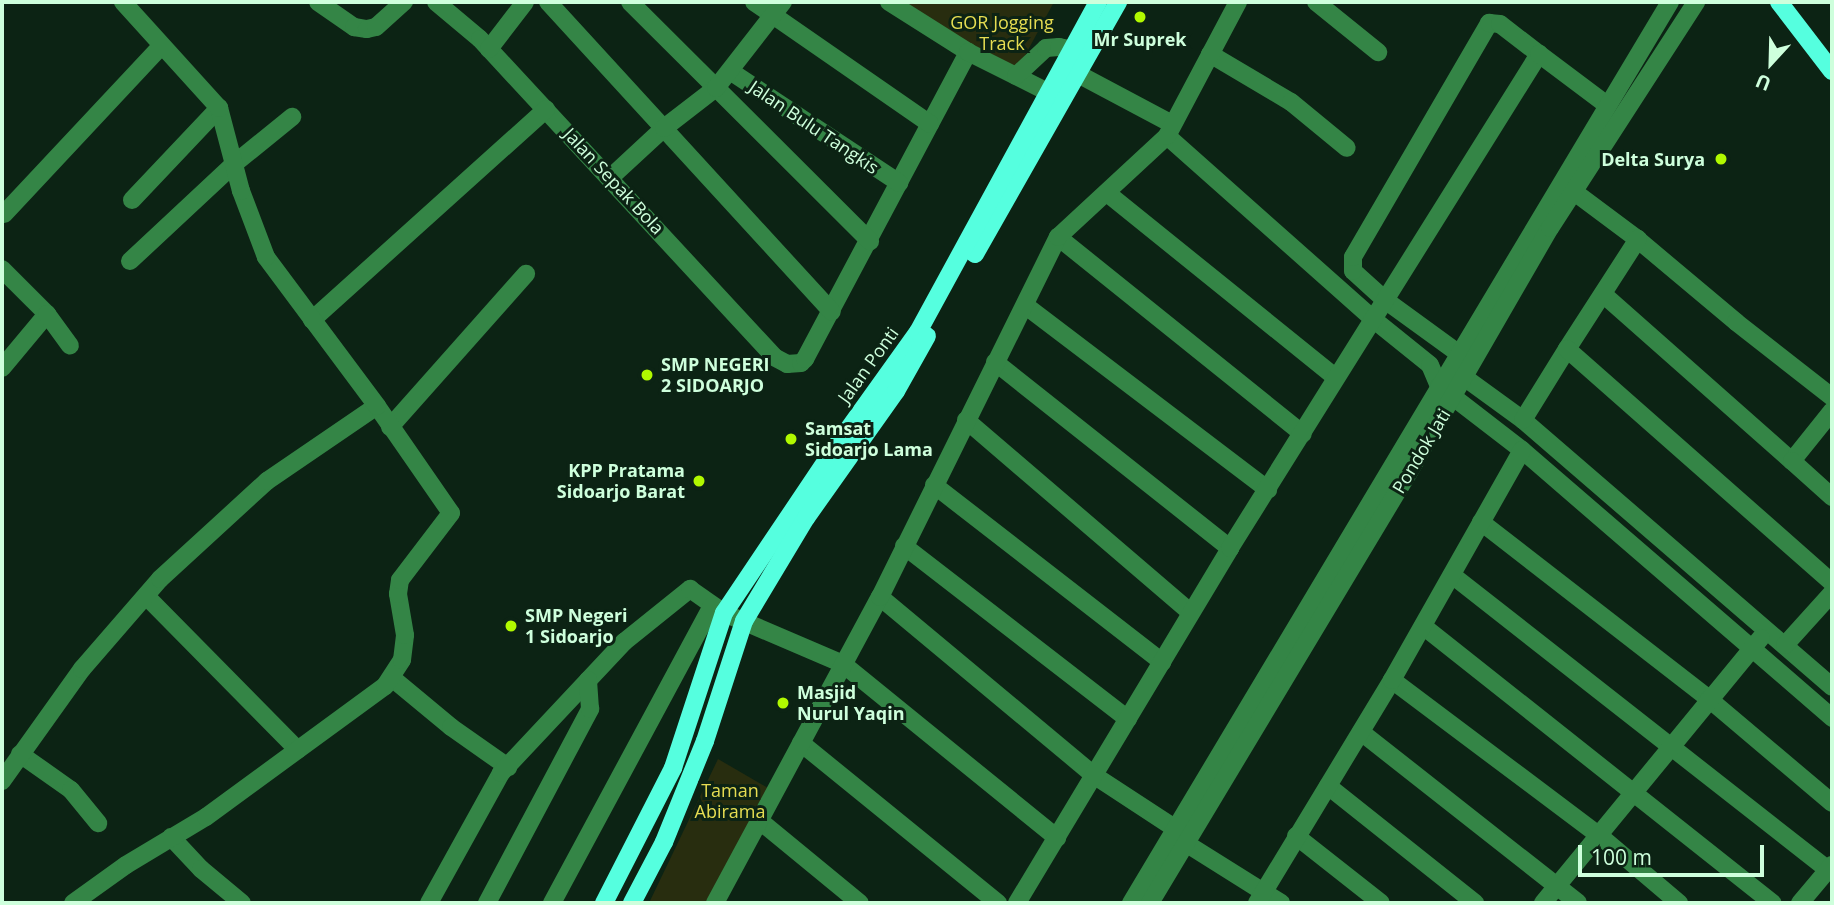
<!DOCTYPE html>
<html>
<head>
<meta charset="utf-8">
<style>
  body { margin:0 }
  #map { position:relative; width:1834px; height:905px; overflow:hidden; background:#0c2314; font-family:"Open Sans",sans-serif }
  div>[style] { position:absolute }
  .green>* { inset:0; background:#282d0f }
  .minor>* { height:18px; margin:-9px; padding:0 9px; transform-origin:9px; border-radius:9px; background:#348546 }
  .major>* { height:18px; margin:-9px; padding:0 9px; transform-origin:9px; border-radius:9px; background:#55ffdf }
  .dots>* { width:19px; height:19px; translate:-50% -50%; box-sizing:border-box; border:4px solid #0c2314; border-radius:50% }
  span { translate:-50% -50%; white-space:nowrap; text-align:center; line-height:1.15; -webkit-text-stroke:6px #0c2314; paint-order:stroke }
  .park-label { font-size:18px; color:#e6dd52 }
  .poi-label { font-size:18px; color:#ceffdc; font-weight:700 }
  .right { translate:-100% -50%; text-align:right }
  .left { translate:0 -50%; text-align:left }
  .street-label { font-size:18px; color:#ceffdc }
  .frame { position:absolute; inset:0; border:4px solid #ceffdc; pointer-events:none }
  .north { position:absolute; left:1736px; top:28px; width:70px; height:70px; -webkit-text-stroke:5px #0c2314; paint-order:stroke; rotate:202deg; font-size:19px; font-weight:700; line-height:28px; text-align:center; color:#ceffdc }
  .north::after { content:''; display:block; margin:auto; width:24px; height:32px; background:#ceffdc; clip-path:polygon(50% 0,100% 100%,50% 72%,0 100%) }
  .scale { position:absolute; left:1578px; top:845px; width:186px; height:32px; box-sizing:border-box; border:4px solid #ceffdc; border-top:0; padding-left:9px; font-size:21px; line-height:24px; white-space:nowrap; color:#ceffdc; -webkit-text-stroke:5px #0c2314; paint-order:stroke }
</style>
</head>
<body>
<div id="map">
  <div class="green">
    <i style="clip-path:polygon(889px 2px,1054px 2px,1015px 74px)"></i>
    <i style="clip-path:polygon(718px 759px,768px 788px,710px 903px,649px 903px)"></i>
  </div>
  <div class="minor">
    <i style="left:318px;top:2px;width:44px;rotate:34.8deg"></i>
    <i style="left:354px;top:27px;width:13px;rotate:9deg"></i>
    <i style="left:367px;top:29px;width:9px;rotate:-13deg"></i>
    <i style="left:376px;top:27px;width:38px;rotate:-42deg"></i>
    <i style="left:436px;top:2px;width:57px;rotate:40.1deg"></i>
    <i style="left:480px;top:39px;width:433px;rotate:47.2deg"></i>
    <i style="left:774px;top:357px;width:15px;rotate:28deg"></i>
    <i style="left:787px;top:364px;width:14px;rotate:-4deg"></i>
    <i style="left:801px;top:363px;width:6px;rotate:-45deg"></i>
    <i style="left:805px;top:359px;width:348px;rotate:-62deg"></i>
    <i style="left:548px;top:2px;width:420px;rotate:47.5deg"></i>
    <i style="left:630px;top:2px;width:339px;rotate:44.9deg"></i>
    <i style="left:754px;top:2px;width:214px;rotate:34.7deg"></i>
    <i style="left:889px;top:2px;width:93px;rotate:32.3deg"></i>
    <i style="left:968px;top:52px;width:92px;rotate:26.6deg"></i>
    <i style="left:1316px;top:2px;width:80px;rotate:38.9deg"></i>
    <i style="left:489px;top:49px;width:59px;rotate:-52.5deg"></i>
    <i style="left:1210px;top:54px;width:94px;rotate:30.7deg"></i>
    <i style="left:1291px;top:102px;width:72px;rotate:39.4deg"></i>
    <i style="left:730px;top:71px;width:203px;rotate:33.5deg"></i>
    <i style="left:1078px;top:74px;width:106px;rotate:28deg"></i>
    <i style="left:1016px;top:76px;width:41px;rotate:-43deg"></i>
    <i style="left:1046px;top:48px;width:13px;rotate:-4deg"></i>
    <i style="left:1059px;top:47px;width:14px;rotate:12deg"></i>
    <i style="left:1167px;top:136px;width:276px;rotate:41.6deg"></i>
    <i style="left:1373px;top:319px;width:73px;rotate:38.9deg"></i>
    <i style="left:1430px;top:365px;width:23px;rotate:67deg"></i>
    <i style="left:1439px;top:386px;width:105px;rotate:37.6deg"></i>
    <i style="left:1522px;top:450px;width:410px;rotate:40.8deg"></i>
    <i style="left:611px;top:177px;width:72px;rotate:-42.8deg"></i>
    <i style="left:664px;top:128px;width:66px;rotate:-37.6deg"></i>
    <i style="left:716px;top:88px;width:109px;rotate:-52.1deg"></i>
    <i style="left:1573px;top:191px;width:79px;rotate:36.7deg"></i>
    <i style="left:1636px;top:238px;width:131px;rotate:40deg"></i>
    <i style="left:1736px;top:322px;width:122px;rotate:38deg"></i>
    <i style="left:1107px;top:193px;width:293px;rotate:38.9deg"></i>
    <i style="left:132px;top:200px;width:127px;rotate:-46.6deg"></i>
    <i style="left:4px;top:214px;width:230px;rotate:-46.9deg"></i>
    <i style="left:1058px;top:237px;width:314px;rotate:38.8deg"></i>
    <i style="left:130px;top:261px;width:142px;rotate:-43deg"></i>
    <i style="left:234px;top:164px;width:75px;rotate:-39deg"></i>
    <i style="left:2px;top:269px;width:64px;rotate:45deg"></i>
    <i style="left:47px;top:314px;width:70px;rotate:129.8deg"></i>
    <i style="left:1603px;top:294px;width:252px;rotate:41.5deg"></i>
    <i style="left:1026px;top:306px;width:304px;rotate:37.2deg"></i>
    <i style="left:47px;top:314px;width:39px;rotate:54deg"></i>
    <i style="left:312px;top:320px;width:315px;rotate:-42deg"></i>
    <i style="left:1567px;top:349px;width:131px;rotate:-57.2deg"></i>
    <i style="left:1458px;top:353px;width:90px;rotate:-144deg"></i>
    <i style="left:1385px;top:300px;width:43px;rotate:-137.8deg"></i>
    <i style="left:1353px;top:271px;width:14px;rotate:-90deg"></i>
    <i style="left:1353px;top:257px;width:271px;rotate:-59.8deg"></i>
    <i style="left:1489px;top:23px;width:11px;rotate:5deg"></i>
    <i style="left:1500px;top:24px;width:49px;rotate:37.6deg"></i>
    <i style="left:995px;top:362px;width:300px;rotate:38.4deg"></i>
    <i style="left:1457px;top:372px;width:82px;rotate:36deg"></i>
    <i style="left:1523px;top:420px;width:408px;rotate:40.8deg"></i>
    <i style="left:1832px;top:411px;width:64px;rotate:128.7deg"></i>
    <i style="left:1792px;top:461px;width:54px;rotate:42deg"></i>
    <i style="left:966px;top:420px;width:296px;rotate:40.6deg"></i>
    <i style="left:1523px;top:420px;width:84px;rotate:-58.2deg"></i>
    <i style="left:1567px;top:349px;width:354px;rotate:41.4deg"></i>
    <i style="left:390px;top:427px;width:205px;rotate:-48.4deg"></i>
    <i style="left:934px;top:485px;width:289px;rotate:37.8deg"></i>
    <i style="left:1481px;top:522px;width:289px;rotate:37.8deg"></i>
    <i style="left:1709px;top:699px;width:161px;rotate:40.2deg"></i>
    <i style="left:904px;top:546px;width:283px;rotate:37.7deg"></i>
    <i style="left:1452px;top:575px;width:478px;rotate:38.1deg"></i>
    <i style="left:146px;top:596px;width:216px;rotate:45.4deg"></i>
    <i style="left:880px;top:597px;width:280px;rotate:39.8deg"></i>
    <i style="left:1095px;top:776px;width:97px;rotate:33.2deg"></i>
    <i style="left:1423px;top:626px;width:446px;rotate:38.4deg"></i>
    <i style="left:1785px;top:645px;width:70px;rotate:-47.9deg"></i>
    <i style="left:392px;top:678px;width:77px;rotate:39.7deg"></i>
    <i style="left:451px;top:727px;width:70px;rotate:35.1deg"></i>
    <i style="left:1392px;top:680px;width:260px;rotate:36.9deg"></i>
    <i style="left:1600px;top:836px;width:104px;rotate:40.3deg"></i>
    <i style="left:1361px;top:732px;width:276px;rotate:38.2deg"></i>
    <i style="left:801px;top:743px;width:254px;rotate:39.1deg"></i>
    <i style="left:20px;top:754px;width:62px;rotate:35.2deg"></i>
    <i style="left:71px;top:790px;width:43px;rotate:50.7deg"></i>
    <i style="left:2px;top:781px;width:138px;rotate:-54.5deg"></i>
    <i style="left:82px;top:669px;width:119px;rotate:-49.1deg"></i>
    <i style="left:160px;top:579px;width:145px;rotate:-42.5deg"></i>
    <i style="left:267px;top:481px;width:133px;rotate:-34.3deg"></i>
    <i style="left:1328px;top:786px;width:188px;rotate:38.5deg"></i>
    <i style="left:760px;top:821px;width:129px;rotate:39.4deg"></i>
    <i style="left:1296px;top:836px;width:108px;rotate:38.2deg"></i>
    <i style="left:171px;top:837px;width:44px;rotate:46.8deg"></i>
    <i style="left:201px;top:869px;width:53px;rotate:39.7deg"></i>
    <i style="left:1187px;top:844px;width:111px;rotate:32.1deg"></i>
    <i style="left:73px;top:903px;width:65px;rotate:-35.6deg"></i>
    <i style="left:126px;top:865px;width:93px;rotate:-31deg"></i>
    <i style="left:206px;top:817px;width:222px;rotate:-36.2deg"></i>
    <i style="left:385px;top:686px;width:31px;rotate:-57deg"></i>
    <i style="left:402px;top:660px;width:25px;rotate:-83deg"></i>
    <i style="left:405px;top:635px;width:42px;rotate:-99.7deg"></i>
    <i style="left:398px;top:594px;width:14px;rotate:-82deg"></i>
    <i style="left:400px;top:580px;width:84px;rotate:-52.7deg"></i>
    <i style="left:451px;top:513px;width:130px;rotate:-124.7deg"></i>
    <i style="left:377px;top:406px;width:186px;rotate:-126.7deg"></i>
    <i style="left:266px;top:257px;width:71px;rotate:-110.7deg"></i>
    <i style="left:241px;top:191px;width:86px;rotate:-104.8deg"></i>
    <i style="left:219px;top:108px;width:143px;rotate:-132.2deg"></i>
    <i style="left:429px;top:903px;width:149px;rotate:-61deg"></i>
    <i style="left:501px;top:773px;width:180px;rotate:-46.8deg"></i>
    <i style="left:624px;top:642px;width:85px;rotate:-38.8deg"></i>
    <i style="left:690px;top:589px;width:42px;rotate:35.2deg"></i>
    <i style="left:724px;top:613px;width:129px;rotate:23.2deg"></i>
    <i style="left:843px;top:664px;width:276px;rotate:39.1deg"></i>
    <i style="left:487px;top:903px;width:220px;rotate:-62deg"></i>
    <i style="left:590px;top:709px;width:29px;rotate:-94deg"></i>
    <i style="left:552px;top:903px;width:337px;rotate:-61.7deg"></i>
    <i style="left:715px;top:903px;width:348px;rotate:-61.7deg"></i>
    <i style="left:880px;top:597px;width:402px;rotate:-63.7deg"></i>
    <i style="left:1058px;top:237px;width:149px;rotate:-42.8deg"></i>
    <i style="left:1167px;top:136px;width:152px;rotate:-62.1deg"></i>
    <i style="left:1017px;top:903px;width:414px;rotate:-59deg"></i>
    <i style="left:1230px;top:548px;width:583px;rotate:-57.97deg"></i>
    <i style="left:1539px;top:54px;width:85px;rotate:36.9deg"></i>
    <i style="left:1131px;top:903px;width:1050px;rotate:-59.11deg"></i>
    <i style="left:1150px;top:903px;width:503px;rotate:-59deg"></i>
    <i style="left:1409px;top:472px;width:282px;rotate:-60deg"></i>
    <i style="left:1550px;top:228px;width:269px;rotate:-57.1deg"></i>
    <i style="left:1257px;top:903px;width:261px;rotate:-58.8deg"></i>
    <i style="left:1392px;top:680px;width:264px;rotate:-60.5deg"></i>
    <i style="left:1543px;top:903px;width:343px;rotate:-50.6deg"></i>
    <i style="left:1800px;top:903px;width:50px;rotate:-49.9deg"></i>
  </div>
  <div class="major">
    <i style="left:1779px;top:2px;width:87px;rotate:52.5deg"></i>
    <i style="left:975px;top:254px;width:290px;rotate:-60.4deg"></i>
    <i style="left:604px;top:903px;width:152px;rotate:-62.9deg"></i>
    <i style="left:673px;top:768px;width:163px;rotate:-71.8deg"></i>
    <i style="left:724px;top:613px;width:202px;rotate:-56.1deg"></i>
    <i style="left:837px;top:445px;width:139px;rotate:-54.4deg"></i>
    <i style="left:918px;top:332px;width:376px;rotate:-61.4deg"></i>
    <i style="left:632px;top:903px;width:69px;rotate:-62.3deg"></i>
    <i style="left:664px;top:842px;width:109px;rotate:-67.9deg"></i>
    <i style="left:705px;top:741px;width:126px;rotate:-72deg"></i>
    <i style="left:744px;top:621px;width:120px;rotate:-59deg"></i>
    <i style="left:806px;top:518px;width:156px;rotate:-54.7deg"></i>
    <i style="left:896px;top:391px;width:63px;rotate:-60.6deg"></i>
  </div>
  <div class="dots">
    <i style="left:1140px;top:17px;background:#b1f900"></i>
    <i style="left:1721px;top:159px;background:#b1f900"></i>
    <i style="left:647px;top:375px;background:#b1f900"></i>
    <i style="left:791px;top:439px;background:#b1f900"></i>
    <i style="left:699px;top:481px;background:#b1f900"></i>
    <i style="left:511px;top:626px;background:#b1f900"></i>
    <i style="left:783px;top:703px;background:#b1f900"></i>
  </div>
  <div class="park-label">
    <span style="left:1002px;top:33px">GOR Jogging<br>Track</span>
    <span style="left:730px;top:801px">Taman<br>Abirama</span>
  </div>
  <div class="poi-label">
    <span style="left:1140px;top:39px">Mr Suprek</span>
    <span class="right" style="left:1705px;top:159px">Delta Surya</span>
    <span class="left" style="left:661px;top:375px">SMP NEGERI<br>2 SIDOARJO</span>
    <span class="left" style="left:805px;top:439px">Samsat<br>Sidoarjo Lama</span>
    <span class="right" style="left:685px;top:481px">KPP Pratama<br>Sidoarjo Barat</span>
    <span class="left" style="left:525px;top:626px">SMP Negeri<br>1 Sidoarjo</span>
    <span class="left" style="left:797px;top:703px">Masjid<br>Nurul Yaqin</span>
  </div>
  <div class="street-label">
    <span style="left:814px;top:127px;rotate:34deg">Jalan Bulu Tangkis</span>
    <span style="left:614px;top:181px;rotate:47deg">Jalan Sepak Bola</span>
    <span style="left:868px;top:365px;rotate:-54deg">Jalan Ponti</span>
    <span style="left:1421px;top:451px;rotate:-59deg">Pondok Jati</span>
  </div>
  <div class="frame"></div>
  <div class="north">U</div>
  <div class="scale">100 m</div>
</div>
</body>
</html>
